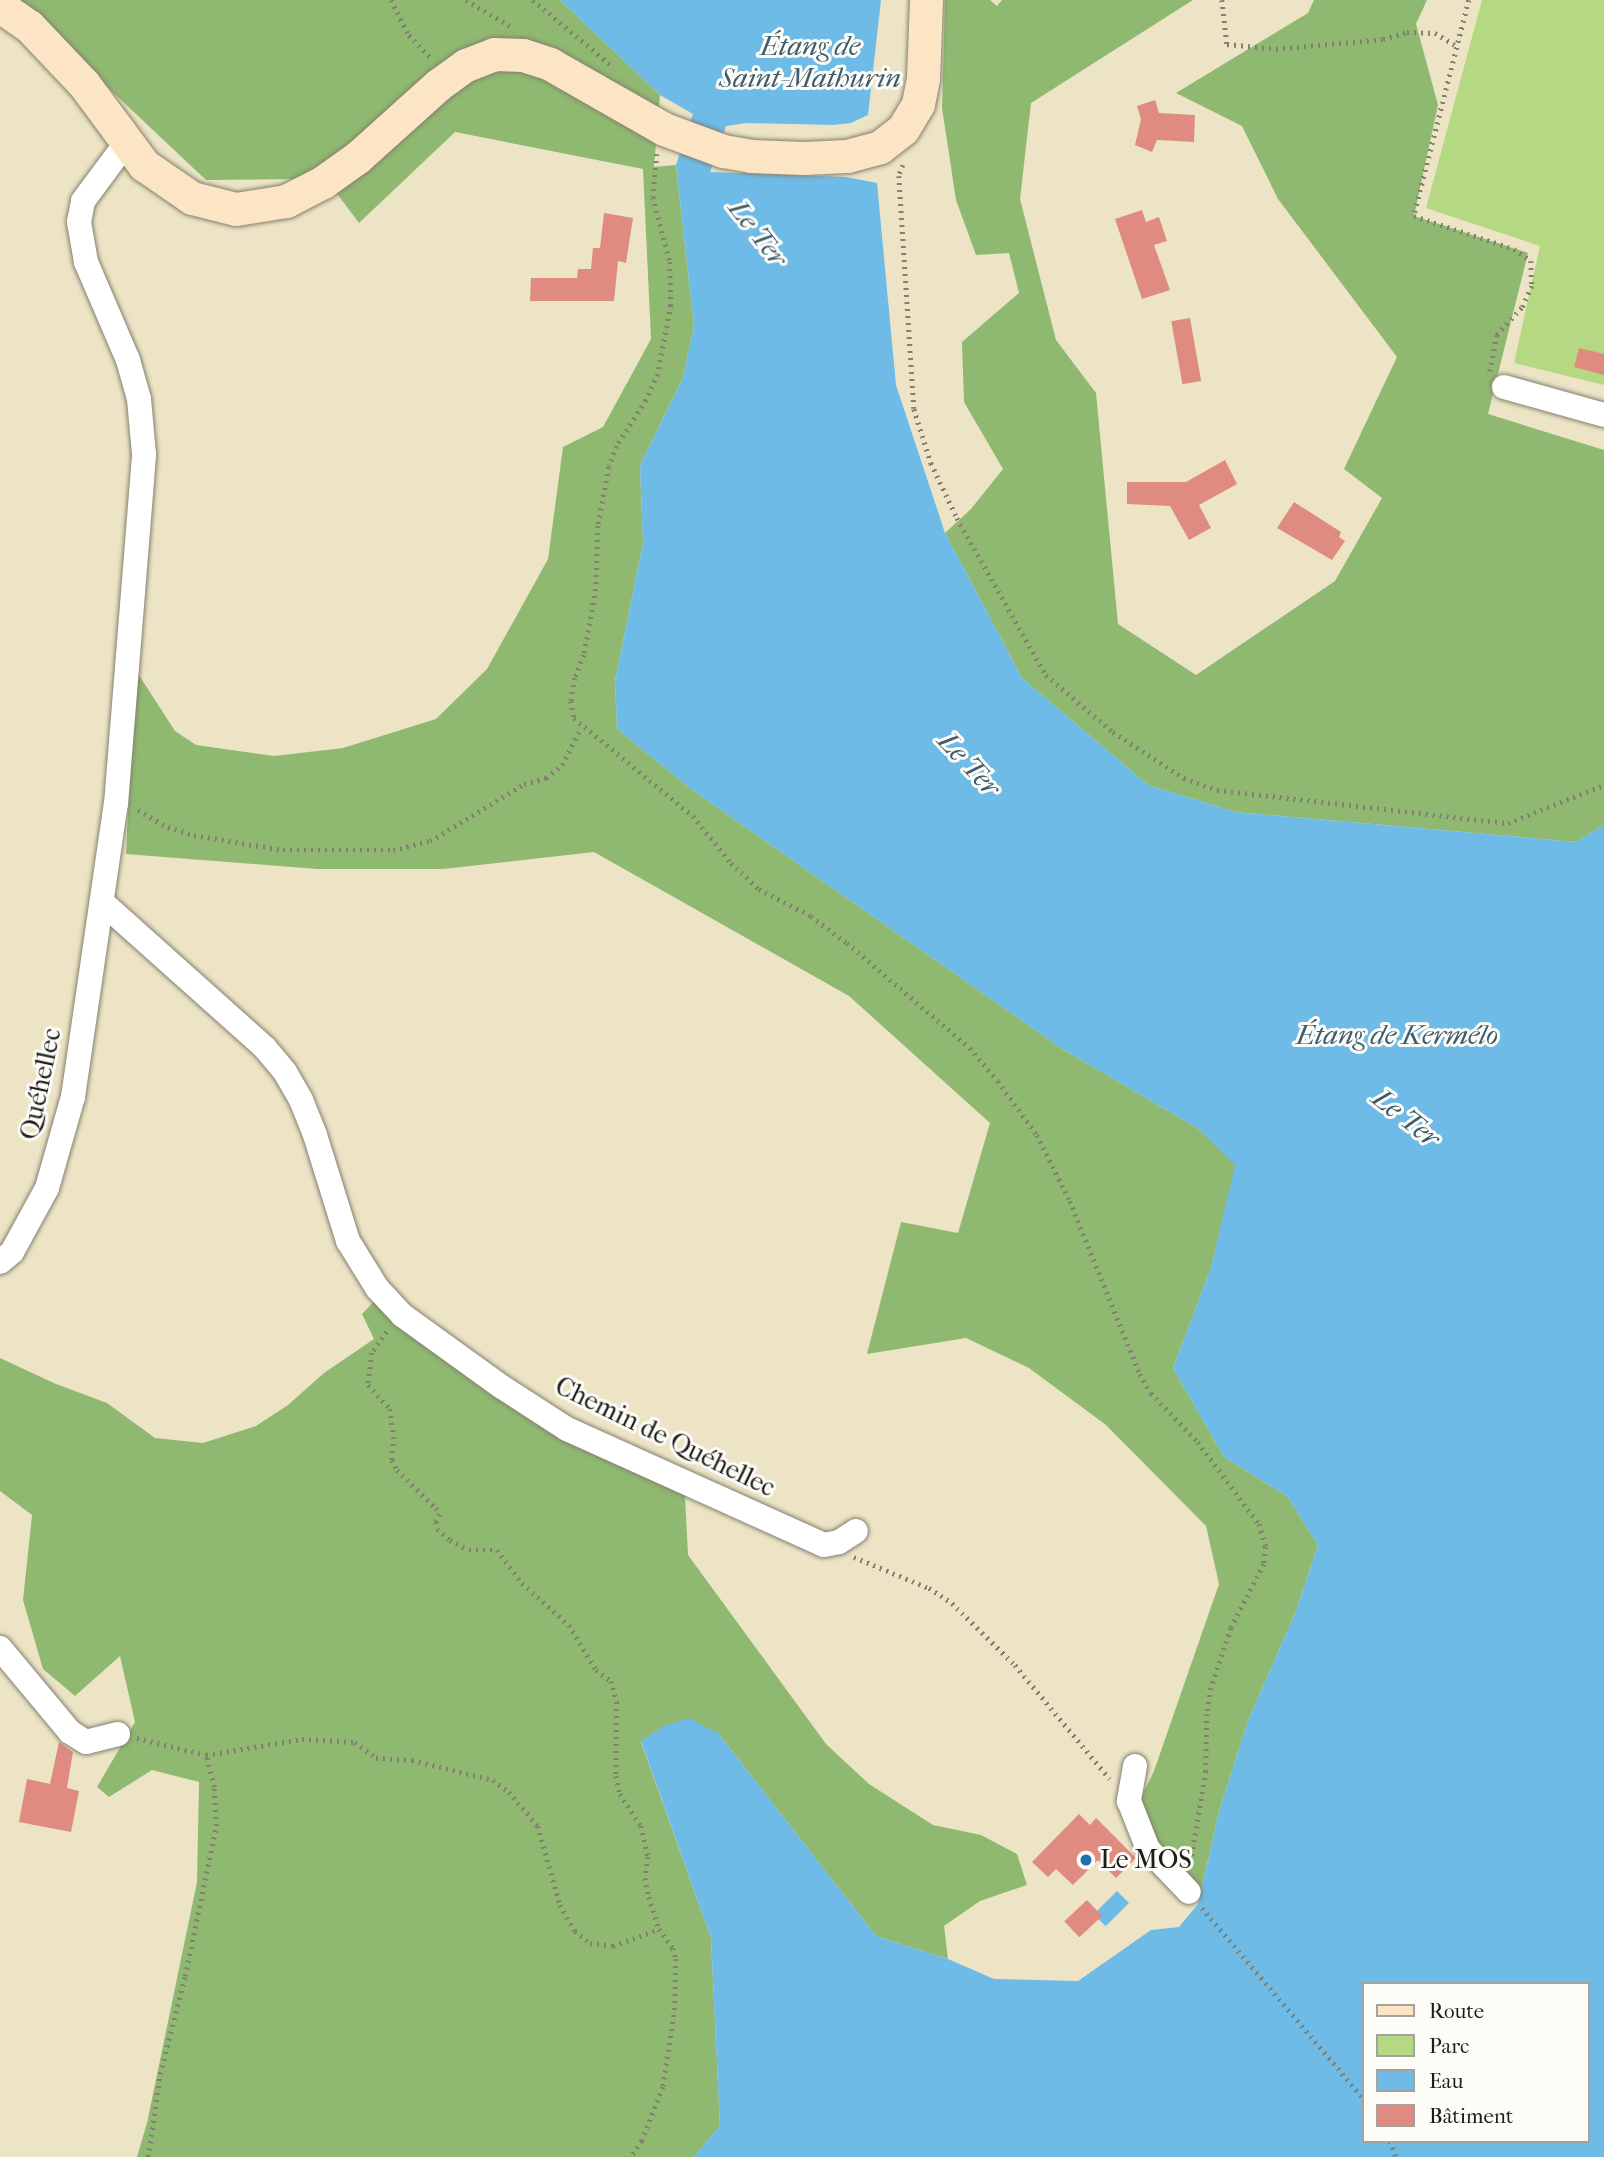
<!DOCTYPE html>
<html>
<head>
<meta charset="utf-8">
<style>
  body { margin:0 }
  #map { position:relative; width:1604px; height:2157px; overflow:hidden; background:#ece4c5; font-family:"IM FELL French Canon",serif }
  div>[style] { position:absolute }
  .green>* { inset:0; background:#b4d982 }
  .forest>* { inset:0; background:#8fb970 }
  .water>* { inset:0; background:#6ebbe8; transform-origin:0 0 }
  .building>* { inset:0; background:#df8b80; transform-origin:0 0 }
  .path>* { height:4.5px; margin-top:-2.25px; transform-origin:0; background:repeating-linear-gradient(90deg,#848070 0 2px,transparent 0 7px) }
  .roads { filter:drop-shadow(0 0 2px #848070) drop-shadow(0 0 2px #848070) }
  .street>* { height:24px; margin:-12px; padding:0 12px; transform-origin:12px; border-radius:12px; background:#fff }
  .secondary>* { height:33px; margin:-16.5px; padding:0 16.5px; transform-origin:16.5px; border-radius:16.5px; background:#fce5c4 }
  .dots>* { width:19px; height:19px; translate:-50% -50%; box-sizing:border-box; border:4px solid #fdfcf7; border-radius:50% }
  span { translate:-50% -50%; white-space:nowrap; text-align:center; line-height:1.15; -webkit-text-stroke:6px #fdfcf7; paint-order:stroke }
  .street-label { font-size:26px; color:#1c1c1c }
  .poi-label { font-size:26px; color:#1c1c1c }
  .left { translate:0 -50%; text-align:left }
  .water-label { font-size:28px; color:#3d5c6e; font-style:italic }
  .legend { position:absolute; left:1362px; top:1982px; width:228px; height:161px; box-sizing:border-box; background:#fdfcf7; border:2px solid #a3a29f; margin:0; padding:9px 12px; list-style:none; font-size:21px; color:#1c1c1c }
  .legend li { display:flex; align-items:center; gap:14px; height:35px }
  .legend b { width:35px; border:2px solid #a3a29f }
</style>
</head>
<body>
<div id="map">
  <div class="green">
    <i style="clip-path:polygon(1482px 0,1604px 0,1604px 385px,1514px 363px,1540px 246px,1426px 208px)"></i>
  </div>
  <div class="forest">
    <i style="clip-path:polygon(15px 0,560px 0,660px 95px,654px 167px,676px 165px,694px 326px,683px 378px,640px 465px,643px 543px,615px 681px,617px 729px,691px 789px,1064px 1050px,1199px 1129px,1236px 1165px,1211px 1268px,1173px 1368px,1224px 1457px,1287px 1496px,1318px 1545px,1296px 1611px,1248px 1721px,1220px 1808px,1199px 1899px,1189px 1877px,1148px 1849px,1138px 1804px,1154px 1771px,1219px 1584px,1206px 1526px,1106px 1425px,1029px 1368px,966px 1338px,867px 1354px,901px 1222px,958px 1233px,990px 1123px,849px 996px,594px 852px,443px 869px,317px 869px,126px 854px,135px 669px,175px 731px,196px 745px,274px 756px,343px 748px,436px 719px,487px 669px,548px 559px,563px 447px,603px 427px,651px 339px,643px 169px,455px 132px,359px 223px,338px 195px,300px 179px,206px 180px)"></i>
    <i style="clip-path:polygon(945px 0,990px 0,997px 6px,1002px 0,1193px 0,1031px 103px,1020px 199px,1056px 340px,1096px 393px,1118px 624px,1196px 675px,1335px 581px,1382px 498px,1344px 469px,1397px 357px,1278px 199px,1242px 126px,1176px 93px,1308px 13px,1314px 0,1427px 0,1416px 24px,1438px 105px,1414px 216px,1528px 253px,1488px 414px,1604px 450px,1604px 825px,1576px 842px,1235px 812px,1148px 785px,1022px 678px,945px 533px,971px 509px,1003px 469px,964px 402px,962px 342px,1019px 293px,1009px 253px,976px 255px,956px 200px,942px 108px)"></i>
    <i style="clip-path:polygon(380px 1295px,502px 1387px,684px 1478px,688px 1555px,826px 1744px,869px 1784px,933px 1825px,981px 1835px,1017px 1854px,1027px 1885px,980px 1901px,944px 1926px,948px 1959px,876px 1936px,718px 1733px,641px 1742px,711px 1938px,720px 2126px,694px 2157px,137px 2157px,147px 2123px,197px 1882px,199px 1782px,152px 1770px,109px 1797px,97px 1787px,135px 1722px,120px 1656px,75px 1696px,43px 1669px,23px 1600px,32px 1515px,0 1491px,0 1358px,56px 1384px,107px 1403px,155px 1438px,203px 1443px,256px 1426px,288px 1405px,324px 1373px,374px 1339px,362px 1314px)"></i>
  </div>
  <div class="water">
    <i style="clip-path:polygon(evenodd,560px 0,881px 0,868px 115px,851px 123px,833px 125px,746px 123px,726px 126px,710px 172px,846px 177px,877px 183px,896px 385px,945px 533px,1022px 678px,1148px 785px,1235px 812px,1576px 842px,1604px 825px,1604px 2157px,694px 2157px,720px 2126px,711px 1938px,641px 1741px,664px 1726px,688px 1718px,718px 1733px,876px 1936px,948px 1959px,994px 1979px,1078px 1981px,1151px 1930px,1179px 1927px,1198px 1904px,1220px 1808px,1248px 1721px,1296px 1611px,1318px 1545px,1287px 1496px,1224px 1457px,1173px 1368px,1211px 1268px,1235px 1165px,1199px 1129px,1064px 1050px,691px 789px,617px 729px,615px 681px,643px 543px,640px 465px,683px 378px,694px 326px,676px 165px,693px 114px,660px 95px,560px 0,1364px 1984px,1588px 1984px,1588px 2141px,1364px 2141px,1364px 1984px)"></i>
    <i style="left:1117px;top:1891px;width:17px;height:33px;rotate:45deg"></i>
  </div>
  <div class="building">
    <i style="clip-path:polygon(1155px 100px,1159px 113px,1195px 115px,1194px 142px,1157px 140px,1152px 152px,1135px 145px,1141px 119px,1137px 106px)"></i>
    <i style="clip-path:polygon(1142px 210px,1146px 222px,1159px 217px,1167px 241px,1154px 245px,1170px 290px,1142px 299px,1115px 219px)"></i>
    <i style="clip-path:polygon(604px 213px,633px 218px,626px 263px,618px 261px,614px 301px,530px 301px,531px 278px,577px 278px,578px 269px,591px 269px,593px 248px,600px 248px)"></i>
    <i style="left:1190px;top:318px;width:64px;height:19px;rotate:80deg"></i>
    <i style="clip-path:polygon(1579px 348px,1604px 354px,1604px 375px,1574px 367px)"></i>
    <i style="clip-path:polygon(1225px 460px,1237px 484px,1199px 505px,1211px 528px,1189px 540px,1170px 506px,1127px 504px,1127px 482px,1186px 482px)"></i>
    <i style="clip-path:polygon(1294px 502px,1341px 532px,1339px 537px,1345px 541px,1332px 560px,1277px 528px)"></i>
    <i style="clip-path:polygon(59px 1742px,73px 1752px,67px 1788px,79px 1791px,71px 1832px,19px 1822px,27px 1779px,50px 1784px)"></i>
    <i style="clip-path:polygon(1079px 1814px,1090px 1825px,1096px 1818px,1136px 1858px,1116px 1878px,1098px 1860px,1073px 1885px,1056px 1869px,1048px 1877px,1032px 1862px)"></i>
    <i style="left:1087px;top:1900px;width:22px;height:31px;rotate:47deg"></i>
  </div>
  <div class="path">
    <i style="left:391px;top:0;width:39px;rotate:63deg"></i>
    <i style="left:409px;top:35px;width:33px;rotate:46deg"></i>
    <i style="left:466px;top:0;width:51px;rotate:30.6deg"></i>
    <i style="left:533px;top:0;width:102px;rotate:39.8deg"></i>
    <i style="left:1222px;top:0;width:44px;rotate:83.5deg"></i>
    <i style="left:1227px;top:44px;width:49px;rotate:5.8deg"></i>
    <i style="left:1276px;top:49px;width:107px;rotate:-5.3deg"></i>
    <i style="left:1383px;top:39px;width:25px;rotate:-16deg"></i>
    <i style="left:1407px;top:32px;width:28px;rotate:2deg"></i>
    <i style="left:1435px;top:33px;width:23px;rotate:31deg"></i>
    <i style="left:1469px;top:0;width:223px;rotate:104.3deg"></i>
    <i style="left:1414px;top:216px;width:105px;rotate:18.3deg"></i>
    <i style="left:1514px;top:249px;width:21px;rotate:35deg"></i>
    <i style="left:1531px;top:261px;width:25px;rotate:88deg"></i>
    <i style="left:1532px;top:286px;width:24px;rotate:114deg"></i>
    <i style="left:1522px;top:308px;width:37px;rotate:133deg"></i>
    <i style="left:1497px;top:335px;width:37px;rotate:101deg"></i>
    <i style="left:657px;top:154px;width:43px;rotate:95.3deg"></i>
    <i style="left:653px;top:197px;width:67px;rotate:75.3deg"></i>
    <i style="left:670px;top:262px;width:43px;rotate:88.7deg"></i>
    <i style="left:671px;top:305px;width:70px;rotate:100.7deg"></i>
    <i style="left:658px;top:374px;width:29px;rotate:115deg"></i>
    <i style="left:646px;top:400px;width:54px;rotate:122.2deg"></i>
    <i style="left:617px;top:446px;width:22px;rotate:111deg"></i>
    <i style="left:609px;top:467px;width:60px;rotate:100.6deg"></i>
    <i style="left:598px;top:526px;width:63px;rotate:91.8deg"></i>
    <i style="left:596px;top:589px;width:67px;rotate:100.3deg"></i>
    <i style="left:584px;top:655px;width:25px;rotate:111deg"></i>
    <i style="left:575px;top:678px;width:23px;rotate:100deg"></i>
    <i style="left:571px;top:701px;width:17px;rotate:80deg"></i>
    <i style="left:574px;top:718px;width:154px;rotate:39.5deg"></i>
    <i style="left:693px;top:816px;width:60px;rotate:51deg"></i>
    <i style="left:731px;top:863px;width:38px;rotate:43deg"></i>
    <i style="left:759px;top:889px;width:59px;rotate:27.4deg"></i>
    <i style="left:811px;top:916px;width:45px;rotate:36.9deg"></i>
    <i style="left:847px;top:943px;width:162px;rotate:40.5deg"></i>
    <i style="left:970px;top:1048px;width:43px;rotate:49.7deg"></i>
    <i style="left:998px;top:1081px;width:67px;rotate:54.2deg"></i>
    <i style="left:1037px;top:1135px;width:74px;rotate:63.4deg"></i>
    <i style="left:1070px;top:1201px;width:187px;rotate:68deg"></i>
    <i style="left:1140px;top:1374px;width:22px;rotate:60deg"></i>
    <i style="left:1151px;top:1393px;width:68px;rotate:46.2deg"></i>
    <i style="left:1198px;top:1442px;width:102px;rotate:53.4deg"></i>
    <i style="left:1259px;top:1524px;width:24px;rotate:73deg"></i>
    <i style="left:1266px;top:1547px;width:17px;rotate:97deg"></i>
    <i style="left:1264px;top:1564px;width:72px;rotate:117.3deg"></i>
    <i style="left:1231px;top:1628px;width:63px;rotate:108.4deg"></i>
    <i style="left:1211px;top:1688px;width:26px;rotate:99deg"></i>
    <i style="left:1207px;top:1714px;width:57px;rotate:91deg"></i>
    <i style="left:1206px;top:1771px;width:92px;rotate:99.4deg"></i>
    <i style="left:903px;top:165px;width:12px;rotate:110deg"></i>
    <i style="left:899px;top:176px;width:233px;rotate:86.3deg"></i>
    <i style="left:914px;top:409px;width:57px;rotate:72.5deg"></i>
    <i style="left:931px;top:463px;width:61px;rotate:64.7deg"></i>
    <i style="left:957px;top:518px;width:180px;rotate:60.5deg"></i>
    <i style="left:1046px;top:675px;width:88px;rotate:40.4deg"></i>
    <i style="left:1113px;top:732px;width:85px;rotate:32.9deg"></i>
    <i style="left:1184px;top:778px;width:35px;rotate:20deg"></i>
    <i style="left:1217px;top:790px;width:293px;rotate:6.5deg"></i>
    <i style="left:1508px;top:823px;width:103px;rotate:-21.6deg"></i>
    <i style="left:138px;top:810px;width:34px;rotate:30deg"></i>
    <i style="left:168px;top:827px;width:27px;rotate:17deg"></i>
    <i style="left:194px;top:835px;width:90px;rotate:9.6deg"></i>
    <i style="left:283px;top:850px;width:110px"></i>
    <i style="left:393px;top:850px;width:38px;rotate:-14deg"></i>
    <i style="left:430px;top:841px;width:110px;rotate:-31.2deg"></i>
    <i style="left:524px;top:784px;width:23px;rotate:-15deg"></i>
    <i style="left:546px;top:778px;width:21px;rotate:-39deg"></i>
    <i style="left:562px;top:765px;width:42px;rotate:-63.4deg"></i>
    <i style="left:387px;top:1332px;width:26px;rotate:126deg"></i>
    <i style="left:372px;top:1353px;width:32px;rotate:97deg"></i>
    <i style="left:368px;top:1385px;width:33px;rotate:47deg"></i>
    <i style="left:390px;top:1409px;width:28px;rotate:82deg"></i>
    <i style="left:394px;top:1437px;width:23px;rotate:95deg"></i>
    <i style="left:392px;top:1460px;width:11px;rotate:63deg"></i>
    <i style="left:397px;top:1470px;width:54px;rotate:44.3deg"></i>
    <i style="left:436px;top:1508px;width:7px;rotate:56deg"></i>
    <i style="left:440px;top:1514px;width:9px;rotate:117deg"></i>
    <i style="left:436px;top:1522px;width:7px;rotate:82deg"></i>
    <i style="left:437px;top:1529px;width:17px;rotate:40deg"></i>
    <i style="left:450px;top:1540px;width:21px;rotate:28deg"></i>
    <i style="left:469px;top:1550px;width:28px"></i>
    <i style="left:497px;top:1550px;width:41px;rotate:52.9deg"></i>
    <i style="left:522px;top:1583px;width:63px;rotate:41.8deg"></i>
    <i style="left:569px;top:1625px;width:52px;rotate:59deg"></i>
    <i style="left:596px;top:1670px;width:19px;rotate:36deg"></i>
    <i style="left:611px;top:1681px;width:22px;rotate:74deg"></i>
    <i style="left:617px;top:1702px;width:74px;rotate:90.8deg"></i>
    <i style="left:616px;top:1776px;width:18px;rotate:77deg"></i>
    <i style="left:620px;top:1794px;width:38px;rotate:57deg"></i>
    <i style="left:641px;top:1826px;width:32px;rotate:77deg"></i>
    <i style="left:648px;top:1857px;width:21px;rotate:98deg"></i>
    <i style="left:645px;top:1878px;width:19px;rotate:78deg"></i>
    <i style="left:649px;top:1897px;width:34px;rotate:73deg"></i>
    <i style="left:659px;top:1929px;width:24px;rotate:54deg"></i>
    <i style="left:673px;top:1948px;width:11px;rotate:75deg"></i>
    <i style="left:676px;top:1959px;width:49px;rotate:91.2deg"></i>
    <i style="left:675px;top:2008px;width:80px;rotate:98.6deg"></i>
    <i style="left:663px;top:2087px;width:58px;rotate:111.3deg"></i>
    <i style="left:642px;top:2141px;width:19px;rotate:125deg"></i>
    <i style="left:854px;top:1557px;width:81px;rotate:22.5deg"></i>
    <i style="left:929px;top:1588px;width:27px;rotate:33deg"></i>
    <i style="left:952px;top:1603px;width:88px;rotate:44.5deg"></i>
    <i style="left:1015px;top:1665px;width:148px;rotate:50.2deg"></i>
    <i style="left:137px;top:1738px;width:71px;rotate:13.8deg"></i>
    <i style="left:206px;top:1755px;width:97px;rotate:-9.5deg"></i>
    <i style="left:302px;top:1739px;width:53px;rotate:3.2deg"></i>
    <i style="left:355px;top:1742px;width:26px;rotate:37deg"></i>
    <i style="left:376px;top:1758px;width:36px;rotate:3deg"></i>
    <i style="left:412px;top:1760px;width:83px;rotate:13.9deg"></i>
    <i style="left:493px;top:1780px;width:20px;rotate:37deg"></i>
    <i style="left:509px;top:1792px;width:45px;rotate:49.5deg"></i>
    <i style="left:538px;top:1826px;width:82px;rotate:74.4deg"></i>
    <i style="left:560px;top:1905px;width:30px;rotate:60deg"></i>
    <i style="left:575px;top:1931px;width:19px;rotate:39deg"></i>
    <i style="left:590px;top:1943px;width:23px;rotate:7deg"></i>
    <i style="left:613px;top:1946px;width:49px;rotate:-20.3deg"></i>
    <i style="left:1202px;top:1908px;width:250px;rotate:49.7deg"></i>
    <i style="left:1390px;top:2141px;width:17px;rotate:69deg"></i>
    <i style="left:148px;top:2157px;width:84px;rotate:-81.8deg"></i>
    <i style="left:160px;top:2074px;width:101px;rotate:-75.7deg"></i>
    <i style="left:185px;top:1976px;width:153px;rotate:-78.3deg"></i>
    <i style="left:216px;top:1826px;width:39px;rotate:-93deg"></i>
    <i style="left:214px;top:1787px;width:33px;rotate:-104deg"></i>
  </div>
  <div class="roads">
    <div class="street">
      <i style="left:1504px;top:387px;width:104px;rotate:15.6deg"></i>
      <i style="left:103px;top:903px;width:217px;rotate:41.8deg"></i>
      <i style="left:265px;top:1048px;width:31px;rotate:50deg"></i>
      <i style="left:285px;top:1072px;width:32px;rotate:60deg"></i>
      <i style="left:301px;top:1100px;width:38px;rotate:68deg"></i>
      <i style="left:315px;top:1135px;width:111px;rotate:72.7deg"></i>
      <i style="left:348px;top:1241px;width:55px;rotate:58.3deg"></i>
      <i style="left:377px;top:1288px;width:37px;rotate:47deg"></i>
      <i style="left:402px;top:1315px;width:123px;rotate:35.8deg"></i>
      <i style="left:502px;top:1387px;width:77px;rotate:32.9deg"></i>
      <i style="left:567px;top:1429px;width:282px;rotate:24.3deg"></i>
      <i style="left:824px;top:1545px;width:15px;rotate:-11deg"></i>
      <i style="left:839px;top:1542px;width:20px;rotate:-33deg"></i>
      <i style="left:0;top:1262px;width:16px;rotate:-40deg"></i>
      <i style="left:12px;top:1252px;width:73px;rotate:-61.3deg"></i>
      <i style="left:47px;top:1188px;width:95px;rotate:-74.1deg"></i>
      <i style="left:73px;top:1097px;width:296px;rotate:-81.7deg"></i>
      <i style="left:116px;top:804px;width:351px;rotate:-85.4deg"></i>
      <i style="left:144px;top:454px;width:55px;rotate:-95.2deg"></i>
      <i style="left:139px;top:399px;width:41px;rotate:-105.8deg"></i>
      <i style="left:128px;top:360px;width:107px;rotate:-113.2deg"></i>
      <i style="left:86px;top:262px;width:41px;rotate:-99.9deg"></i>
      <i style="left:79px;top:222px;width:21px;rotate:-79deg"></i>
      <i style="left:83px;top:201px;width:72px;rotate:-53.4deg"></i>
      <i style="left:0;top:1648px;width:109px;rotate:50.2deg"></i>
      <i style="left:70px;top:1732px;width:19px;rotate:32deg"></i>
      <i style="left:86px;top:1742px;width:33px;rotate:-14deg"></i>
      <i style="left:1135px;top:1766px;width:36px;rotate:100deg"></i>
      <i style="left:1129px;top:1801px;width:52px;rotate:68.4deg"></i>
      <i style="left:1148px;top:1849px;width:59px;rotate:46.4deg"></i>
    </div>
    <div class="secondary">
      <i style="left:0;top:6px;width:35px;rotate:35deg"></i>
      <i style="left:29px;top:26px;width:80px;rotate:46.5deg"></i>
      <i style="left:84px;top:84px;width:101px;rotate:53.5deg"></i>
      <i style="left:144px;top:165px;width:58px;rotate:34.5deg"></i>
      <i style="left:192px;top:198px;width:45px;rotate:14deg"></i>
      <i style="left:236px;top:209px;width:51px;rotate:-9.1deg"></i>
      <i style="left:286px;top:201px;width:42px;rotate:-27.2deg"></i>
      <i style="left:323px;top:182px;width:43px;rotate:-35.5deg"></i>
      <i style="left:358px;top:157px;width:108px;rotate:-42deg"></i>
      <i style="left:438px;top:85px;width:34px;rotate:-36deg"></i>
      <i style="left:466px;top:65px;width:30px;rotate:-21deg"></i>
      <i style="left:494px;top:54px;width:29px;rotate:2deg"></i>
      <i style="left:523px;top:55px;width:28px;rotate:18deg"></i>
      <i style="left:550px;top:64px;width:131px;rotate:29.7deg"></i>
      <i style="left:664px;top:129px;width:63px;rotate:20.4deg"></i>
      <i style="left:723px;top:151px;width:28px;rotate:10deg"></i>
      <i style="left:751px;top:156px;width:53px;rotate:2.2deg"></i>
      <i style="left:804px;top:158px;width:43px;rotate:-2.7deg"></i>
      <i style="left:847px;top:156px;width:34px;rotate:-15deg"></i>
      <i style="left:880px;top:147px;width:29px;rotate:-38deg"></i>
      <i style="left:903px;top:129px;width:29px;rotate:-59deg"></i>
      <i style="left:918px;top:104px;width:25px;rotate:-79deg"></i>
      <i style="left:923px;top:79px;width:79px;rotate:-87.8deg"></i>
    </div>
  </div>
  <div class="dots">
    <i style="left:1086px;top:1860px;background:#1f6fb2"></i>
  </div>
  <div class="street-label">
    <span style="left:41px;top:1084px;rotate:-78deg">Quéhellec</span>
    <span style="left:665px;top:1437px;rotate:26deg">Chemin de Quéhellec</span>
  </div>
  <div class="poi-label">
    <span class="left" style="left:1100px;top:1860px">Le MOS</span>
  </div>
  <div class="water-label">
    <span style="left:810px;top:62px">Étang de<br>Saint-Mathurin</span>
    <span style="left:758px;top:233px;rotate:52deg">Le Ter</span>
    <span style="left:969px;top:764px;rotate:47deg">Le Ter</span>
    <span style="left:1397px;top:1035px">Étang de Kermélo</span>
    <span style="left:1406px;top:1118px;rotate:38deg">Le Ter</span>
  </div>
  <ul class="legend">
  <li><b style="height:9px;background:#fce5c4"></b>Route</li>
  <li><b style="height:19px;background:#b4d982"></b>Parc</li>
  <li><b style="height:19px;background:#6ebbe8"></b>Eau</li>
  <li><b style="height:19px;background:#df8b80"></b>Bâtiment</li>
  </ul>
</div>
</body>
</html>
